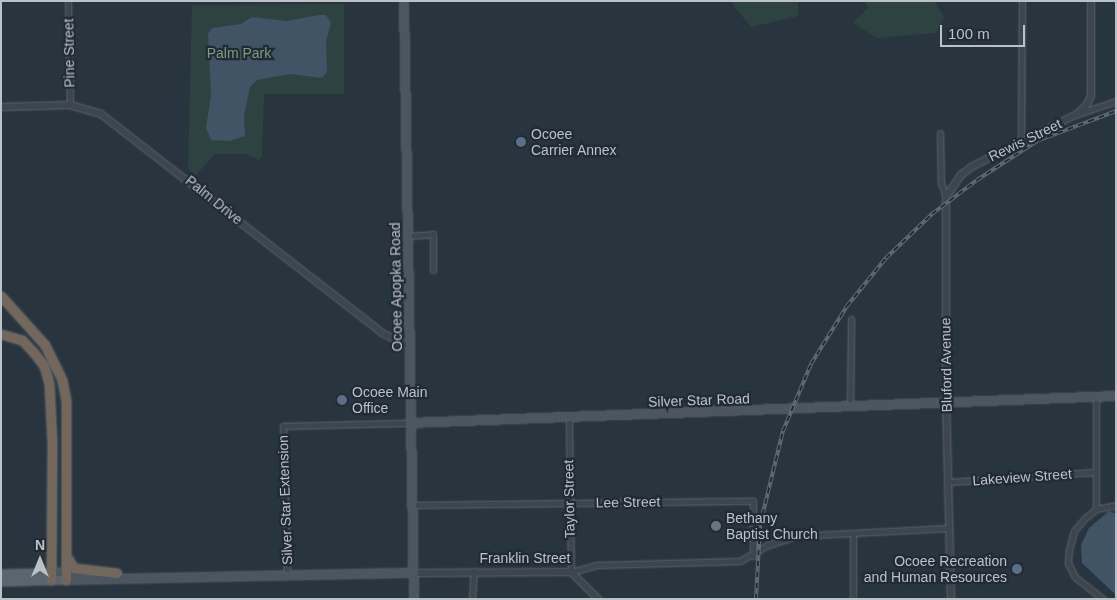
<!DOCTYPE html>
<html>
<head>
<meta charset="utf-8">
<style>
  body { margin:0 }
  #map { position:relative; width:1117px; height:600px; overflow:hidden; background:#29353e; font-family:Arial,sans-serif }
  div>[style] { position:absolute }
  .green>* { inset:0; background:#2e4341 }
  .water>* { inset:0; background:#415465 }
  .roads { filter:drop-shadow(0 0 1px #5b646c) drop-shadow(0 0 1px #5b646c) }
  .minor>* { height:5px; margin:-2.5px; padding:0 2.5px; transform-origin:2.5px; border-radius:2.5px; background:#3d464e }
  .tertiary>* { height:6px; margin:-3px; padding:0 3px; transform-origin:3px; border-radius:3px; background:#3d464e }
  .secondary>* { height:8px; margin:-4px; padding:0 4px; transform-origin:4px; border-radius:4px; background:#4c5661 }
  .primary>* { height:8px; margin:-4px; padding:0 4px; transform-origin:4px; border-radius:4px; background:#5b656e }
  .motorway>* { height:9px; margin:-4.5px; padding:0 4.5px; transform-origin:4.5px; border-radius:4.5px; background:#73675b }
  .rail>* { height:4px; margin-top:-2px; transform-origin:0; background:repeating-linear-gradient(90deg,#222b34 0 5.5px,#606b75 0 11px); box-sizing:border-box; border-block:1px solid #606b75 }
  .dots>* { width:14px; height:14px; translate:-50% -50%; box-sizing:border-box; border:2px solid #222b34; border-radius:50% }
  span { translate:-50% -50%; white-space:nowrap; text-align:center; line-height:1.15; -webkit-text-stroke:4.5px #222b34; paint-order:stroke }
  .street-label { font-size:14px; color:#bac1c9 }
  .park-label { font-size:14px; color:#7b9c7e }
  .poi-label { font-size:14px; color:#bac1c9 }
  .left { translate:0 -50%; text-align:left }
  .right { translate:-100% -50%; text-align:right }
  .frame { position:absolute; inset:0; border:2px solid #bac1c9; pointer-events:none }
  .north { position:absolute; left:15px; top:535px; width:50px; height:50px; -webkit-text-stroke:4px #222b34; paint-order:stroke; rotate:0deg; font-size:14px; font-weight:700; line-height:20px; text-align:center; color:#bac1c9 }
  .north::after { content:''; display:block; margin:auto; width:18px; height:22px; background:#bac1c9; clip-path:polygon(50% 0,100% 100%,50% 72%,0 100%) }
  .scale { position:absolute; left:940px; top:25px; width:85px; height:22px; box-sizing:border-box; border:2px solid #bac1c9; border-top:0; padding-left:6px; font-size:15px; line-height:18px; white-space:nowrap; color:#bac1c9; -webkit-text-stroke:4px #222b34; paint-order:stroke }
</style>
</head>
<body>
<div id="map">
  <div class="green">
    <i style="clip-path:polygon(730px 1px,798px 1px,798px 16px,751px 27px)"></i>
    <i style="clip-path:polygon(865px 1px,934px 1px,944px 17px,936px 33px,877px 38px,853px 23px,868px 8px)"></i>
    <i style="clip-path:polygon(344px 4px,344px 94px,264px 94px,262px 155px,259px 160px,246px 154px,215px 154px,196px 175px,188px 169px,192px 5px)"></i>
  </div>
  <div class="water">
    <i style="clip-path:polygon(319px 15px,326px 15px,331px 23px,326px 41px,327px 72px,322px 78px,290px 74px,257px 80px,250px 87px,244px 115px,245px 136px,229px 141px,211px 140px,206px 128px,211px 95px,208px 34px,212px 28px,241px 24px,252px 17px,287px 21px)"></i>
    <i style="clip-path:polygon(1109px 511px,1116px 514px,1116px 595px,1082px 563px,1081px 545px,1089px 528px)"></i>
  </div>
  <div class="roads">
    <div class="minor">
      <i style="left:68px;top:1px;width:104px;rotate:88.9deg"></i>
      <i style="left:1077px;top:114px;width:41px;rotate:-18.4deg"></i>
      <i style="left:940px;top:133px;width:50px;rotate:88.9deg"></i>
      <i style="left:941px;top:183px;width:15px;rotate:70deg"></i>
      <i style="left:1021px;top:141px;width:140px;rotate:-89.6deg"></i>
      <i style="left:407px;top:236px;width:26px;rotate:-4deg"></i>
      <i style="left:433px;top:234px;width:36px;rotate:90deg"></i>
      <i style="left:1096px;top:397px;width:112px;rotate:90deg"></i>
      <i style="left:850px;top:406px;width:87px;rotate:-89.3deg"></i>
      <i style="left:569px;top:418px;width:154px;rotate:89.3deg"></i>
      <i style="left:571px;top:572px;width:27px;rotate:-15deg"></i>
      <i style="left:597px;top:565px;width:143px;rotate:-1.6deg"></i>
      <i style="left:740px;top:561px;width:32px;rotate:-30deg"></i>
      <i style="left:768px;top:545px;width:28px;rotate:-18deg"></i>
      <i style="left:795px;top:536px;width:154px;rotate:-3deg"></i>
      <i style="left:948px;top:482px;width:147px;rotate:-3.9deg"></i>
      <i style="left:412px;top:505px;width:341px;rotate:-0.7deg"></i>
      <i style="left:753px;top:501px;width:55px;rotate:90deg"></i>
      <i style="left:853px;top:534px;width:65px;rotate:90deg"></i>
      <i style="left:287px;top:574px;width:148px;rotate:-91.5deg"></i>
      <i style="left:283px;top:426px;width:127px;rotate:-1.4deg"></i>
      <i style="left:472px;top:599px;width:28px;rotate:-86deg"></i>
      <i style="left:1103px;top:599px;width:36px;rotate:-142deg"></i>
      <i style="left:1075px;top:577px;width:16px;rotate:-117deg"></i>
      <i style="left:1068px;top:563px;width:13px;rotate:-86deg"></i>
      <i style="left:1069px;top:550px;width:20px;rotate:-75deg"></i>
      <i style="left:1074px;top:531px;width:16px;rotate:-50deg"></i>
      <i style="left:1084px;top:519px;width:16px;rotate:-40deg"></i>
      <i style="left:1096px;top:509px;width:20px;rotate:-11deg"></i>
    </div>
    <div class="tertiary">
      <i style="left:1px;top:107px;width:69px;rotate:-1.7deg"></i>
      <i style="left:70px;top:105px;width:32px;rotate:16deg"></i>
      <i style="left:101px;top:114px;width:356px;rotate:37.9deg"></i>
      <i style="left:382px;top:333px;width:30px;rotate:26deg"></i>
      <i style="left:413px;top:573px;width:158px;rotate:-0.4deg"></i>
      <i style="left:571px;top:572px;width:38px;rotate:45deg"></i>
      <i style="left:951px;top:599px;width:206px;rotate:-91.4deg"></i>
      <i style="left:946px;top:393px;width:196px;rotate:-90deg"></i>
      <i style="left:946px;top:197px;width:27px;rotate:-56deg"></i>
      <i style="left:961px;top:175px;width:15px;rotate:-37deg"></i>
      <i style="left:973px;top:166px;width:116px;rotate:-26.6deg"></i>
      <i style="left:1077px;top:114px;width:12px;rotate:-42deg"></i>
      <i style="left:1086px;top:106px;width:11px;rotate:-63deg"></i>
      <i style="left:1091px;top:96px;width:95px;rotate:-90deg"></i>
    </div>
    <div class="secondary">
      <i style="left:404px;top:1px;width:598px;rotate:89.04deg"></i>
      <i style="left:410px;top:423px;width:707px;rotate:-2.19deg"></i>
      <i style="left:51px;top:573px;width:33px;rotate:-2deg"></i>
      <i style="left:66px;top:580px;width:347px;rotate:-1.2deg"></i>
    </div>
    <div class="primary">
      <i style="left:1px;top:574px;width:50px;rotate:-1.1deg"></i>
      <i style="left:1px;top:582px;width:65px;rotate:-1.8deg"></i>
    </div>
    <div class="motorway">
      <i style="left:1px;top:296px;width:66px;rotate:48.1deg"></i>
      <i style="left:45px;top:345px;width:39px;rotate:64deg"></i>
      <i style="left:62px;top:380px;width:20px;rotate:79deg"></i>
      <i style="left:66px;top:400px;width:180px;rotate:90deg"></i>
      <i style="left:1px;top:334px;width:22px;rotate:16deg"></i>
      <i style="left:22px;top:340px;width:18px;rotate:47deg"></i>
      <i style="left:34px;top:353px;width:16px;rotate:52deg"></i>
      <i style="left:44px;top:366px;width:18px;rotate:74deg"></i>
      <i style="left:49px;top:383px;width:59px;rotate:87.1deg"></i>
      <i style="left:52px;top:442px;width:138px;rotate:90.4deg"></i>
      <i style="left:67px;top:557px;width:13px;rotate:58deg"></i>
      <i style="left:74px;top:568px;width:43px;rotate:6.6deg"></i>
    </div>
  </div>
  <div class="rail">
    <i style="left:756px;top:599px;width:74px;rotate:-86.9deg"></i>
    <i style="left:760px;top:525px;width:97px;rotate:-76.3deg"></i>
    <i style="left:783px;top:431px;width:73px;rotate:-67.3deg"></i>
    <i style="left:811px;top:364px;width:68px;rotate:-58.2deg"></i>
    <i style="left:847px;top:306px;width:62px;rotate:-50.9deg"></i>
    <i style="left:886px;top:258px;width:64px;rotate:-43.7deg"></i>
    <i style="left:932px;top:214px;width:56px;rotate:-37.1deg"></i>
    <i style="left:977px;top:180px;width:72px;rotate:-33deg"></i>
    <i style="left:1037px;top:141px;width:85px;rotate:-20.8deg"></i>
  </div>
  <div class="dots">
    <i style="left:521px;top:142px;background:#5c6f8a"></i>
    <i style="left:342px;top:400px;background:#5c6f8a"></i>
    <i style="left:716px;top:526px;background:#6b7280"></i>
    <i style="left:1017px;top:569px;background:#5c6f8a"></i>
  </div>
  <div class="street-label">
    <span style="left:69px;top:53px;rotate:-91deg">Pine Street</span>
    <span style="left:1025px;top:140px;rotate:-26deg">Rewis Street</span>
    <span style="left:214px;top:200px;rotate:39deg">Palm Drive</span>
    <span style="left:396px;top:287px;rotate:-91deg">Ocoee Apopka Road</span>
    <span style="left:946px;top:365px;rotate:-91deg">Bluford Avenue</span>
    <span style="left:699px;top:400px;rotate:-2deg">Silver Star Road</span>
    <span style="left:1022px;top:477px;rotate:-4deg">Lakeview Street</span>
    <span style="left:569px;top:499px;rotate:-91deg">Taylor Street</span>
    <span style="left:285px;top:500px;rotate:-92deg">Silver Star Extension</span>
    <span style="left:628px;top:502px;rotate:-1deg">Lee Street</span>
    <span style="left:525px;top:558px">Franklin Street</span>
  </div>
  <div class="park-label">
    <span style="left:239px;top:53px">Palm Park</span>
  </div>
  <div class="poi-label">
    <span class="left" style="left:531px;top:142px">Ocoee<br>Carrier Annex</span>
    <span class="left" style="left:352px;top:400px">Ocoee Main<br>Office</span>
    <span class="left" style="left:726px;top:526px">Bethany<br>Baptist Church</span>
    <span class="right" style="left:1007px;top:569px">Ocoee Recreation<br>and Human Resources</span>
  </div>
  <div class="frame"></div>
  <div class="north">N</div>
  <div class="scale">100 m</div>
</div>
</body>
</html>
